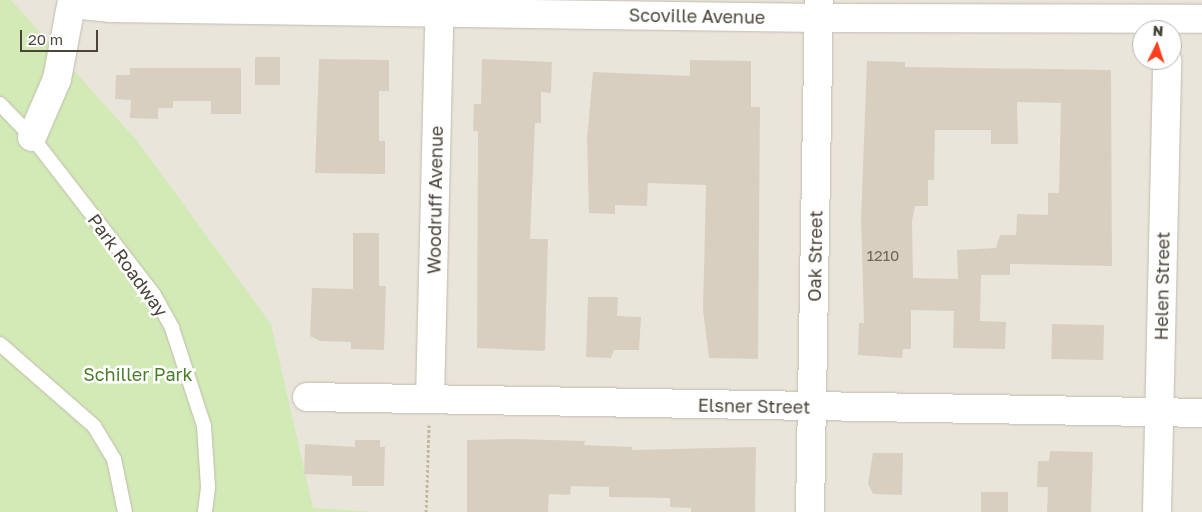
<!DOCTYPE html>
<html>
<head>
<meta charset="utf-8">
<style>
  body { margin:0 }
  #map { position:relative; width:1202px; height:512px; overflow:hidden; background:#f6f3ec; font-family:"Golos Text",sans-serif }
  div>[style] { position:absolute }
  .residential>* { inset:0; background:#eae5da }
  .green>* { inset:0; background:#d2eab5 }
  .building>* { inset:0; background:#d8cfc1; transform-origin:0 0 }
  .path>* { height:3px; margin-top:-1.5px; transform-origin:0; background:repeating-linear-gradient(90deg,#c4b79f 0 2.5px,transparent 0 5px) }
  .roads { filter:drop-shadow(0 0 1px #c2bbae) drop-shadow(0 0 1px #c2bbae) }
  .lane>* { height:14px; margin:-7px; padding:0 7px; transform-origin:7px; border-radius:7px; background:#fff }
  .street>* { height:28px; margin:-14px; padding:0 14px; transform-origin:14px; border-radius:14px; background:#fff }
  span { translate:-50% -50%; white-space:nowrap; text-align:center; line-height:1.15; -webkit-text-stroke:5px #fff; paint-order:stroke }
  .number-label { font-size:15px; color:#6e675b }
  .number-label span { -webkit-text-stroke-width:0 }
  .street-label { font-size:18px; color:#4b4439 }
  .park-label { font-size:18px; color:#4a7f2a }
  .north { position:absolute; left:1132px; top:20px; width:50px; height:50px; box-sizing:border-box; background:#fff; border:1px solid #b7b4b0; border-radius:50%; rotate:4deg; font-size:14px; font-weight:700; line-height:20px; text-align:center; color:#4b4439 }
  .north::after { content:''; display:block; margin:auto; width:18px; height:22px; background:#fc3f1d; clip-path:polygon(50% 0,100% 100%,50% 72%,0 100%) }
  .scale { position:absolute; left:20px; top:30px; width:78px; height:22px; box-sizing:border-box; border:2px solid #4b4439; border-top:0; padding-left:6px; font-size:15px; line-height:18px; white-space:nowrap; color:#4b4439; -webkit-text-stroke:4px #fff; paint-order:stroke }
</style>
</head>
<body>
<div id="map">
  <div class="residential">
    <i style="clip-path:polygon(evenodd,0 0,1202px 0,1202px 512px,0 512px,0 0,1142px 30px,1172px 30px,1172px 60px,1142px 60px,1142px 30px)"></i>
  </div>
  <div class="green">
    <i style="clip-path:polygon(0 0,11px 0,138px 142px,271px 324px,313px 508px,376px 512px,0 512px)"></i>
  </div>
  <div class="building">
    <i style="left:255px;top:57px;width:25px;height:28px"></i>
    <i style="clip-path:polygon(319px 59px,389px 60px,389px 91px,379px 91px,379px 141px,385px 141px,385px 174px,315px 173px)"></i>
    <i style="clip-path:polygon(482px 59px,552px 62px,551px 93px,541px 92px,541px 123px,535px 123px,530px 239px,548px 239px,545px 350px,542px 351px,477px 348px,478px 131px,473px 131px,474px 104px,481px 104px)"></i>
    <i style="clip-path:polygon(690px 60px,751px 61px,751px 107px,760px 107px,758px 359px,709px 358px,703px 310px,706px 185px,648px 183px,647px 206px,615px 205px,615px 214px,589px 213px,587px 139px,593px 72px,690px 76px)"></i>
    <i style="clip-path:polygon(evenodd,867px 61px,905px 62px,905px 67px,1111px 70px,1112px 266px,1010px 264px,1010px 275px,981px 275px,980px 321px,1006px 322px,1005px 349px,953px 348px,954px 311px,911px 310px,911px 349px,903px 349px,902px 358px,858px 355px,859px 323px,864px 323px,861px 218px,867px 61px,1017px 102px,1061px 103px,1059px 193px,1048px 193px,1048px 215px,1017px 214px,1016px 235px,1000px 235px,996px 248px,957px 250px,958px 279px,913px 278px,912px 221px,915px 206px,928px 206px,928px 180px,934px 180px,935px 130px,991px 130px,991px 144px,1018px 144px,1017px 102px)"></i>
    <i style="clip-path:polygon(130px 68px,241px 68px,241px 114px,211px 114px,211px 101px,173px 101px,173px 108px,158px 108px,158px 119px,130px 118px,131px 100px,115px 99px,116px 75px,130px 75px)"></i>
    <i style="clip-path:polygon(353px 233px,379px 233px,379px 286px,386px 286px,384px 350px,351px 349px,351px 342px,320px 341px,310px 336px,312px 288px,353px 289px)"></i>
    <i style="clip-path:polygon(588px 297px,618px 297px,617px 316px,641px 317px,639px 350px,614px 350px,611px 358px,586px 357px)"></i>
    <i style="left:1052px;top:324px;width:52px;height:35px;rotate:1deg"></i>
    <i style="clip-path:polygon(516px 439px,585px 441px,584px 445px,632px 447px,632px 450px,756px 447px,755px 512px,691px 512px,691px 508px,670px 507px,670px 498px,609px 497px,609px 487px,571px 486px,570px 495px,549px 494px,548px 512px,467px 512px,467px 440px)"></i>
    <i style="clip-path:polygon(355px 440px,380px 440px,380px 447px,385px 447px,384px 486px,352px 486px,352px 476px,304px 474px,305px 444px,355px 447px)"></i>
    <i style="clip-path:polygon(1050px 451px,1093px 452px,1091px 512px,1047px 512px,1048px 487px,1037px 487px,1038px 461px,1049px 461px)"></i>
    <i style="clip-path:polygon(873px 453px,903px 453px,902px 495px,873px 494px,868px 484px)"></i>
    <i style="left:981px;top:492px;width:27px;height:20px"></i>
  </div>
  <div class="path">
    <i style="left:426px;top:512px;width:87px;rotate:-88deg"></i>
  </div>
  <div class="roads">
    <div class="lane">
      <i style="left:0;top:104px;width:46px;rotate:45.9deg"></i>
      <i style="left:32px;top:137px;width:200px;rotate:52.3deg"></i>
      <i style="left:154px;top:295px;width:38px;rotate:61deg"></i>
      <i style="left:172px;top:328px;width:103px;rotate:71.9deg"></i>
      <i style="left:204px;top:426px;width:61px;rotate:86.2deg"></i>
      <i style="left:208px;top:487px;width:25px;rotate:97deg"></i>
      <i style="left:0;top:344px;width:125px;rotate:41.1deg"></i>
      <i style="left:94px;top:426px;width:39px;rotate:59deg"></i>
      <i style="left:114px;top:459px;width:54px;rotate:78.3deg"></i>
    </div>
    <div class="street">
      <i style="left:72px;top:4px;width:39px;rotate:6deg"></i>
      <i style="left:111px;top:8px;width:708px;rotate:0.81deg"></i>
      <i style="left:819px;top:18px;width:383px;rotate:0.1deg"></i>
      <i style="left:32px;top:137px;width:63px;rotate:-66.7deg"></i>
      <i style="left:57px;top:79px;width:80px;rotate:-79.2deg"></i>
      <i style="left:307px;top:397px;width:895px;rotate:1.02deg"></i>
      <i style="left:430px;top:399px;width:399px;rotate:-88.6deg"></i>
      <i style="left:810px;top:512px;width:511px;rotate:-88.99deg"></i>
      <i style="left:1157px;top:512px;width:452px;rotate:-88.7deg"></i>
    </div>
  </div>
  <div class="number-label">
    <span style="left:883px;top:256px">1210</span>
  </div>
  <div class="street-label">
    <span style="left:697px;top:16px;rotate:1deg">Scoville Avenue</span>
    <span style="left:435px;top:200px;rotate:-89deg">Woodruff Avenue</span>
    <span style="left:815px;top:256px;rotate:-89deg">Oak Street</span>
    <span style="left:128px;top:265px;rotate:54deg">Park Roadway</span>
    <span style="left:1162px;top:286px;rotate:-89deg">Helen Street</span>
    <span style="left:754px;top:406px;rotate:1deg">Elsner Street</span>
  </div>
  <div class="park-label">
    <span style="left:138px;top:374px">Schiller Park</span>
  </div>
  <div class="north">N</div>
  <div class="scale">20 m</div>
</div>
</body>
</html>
